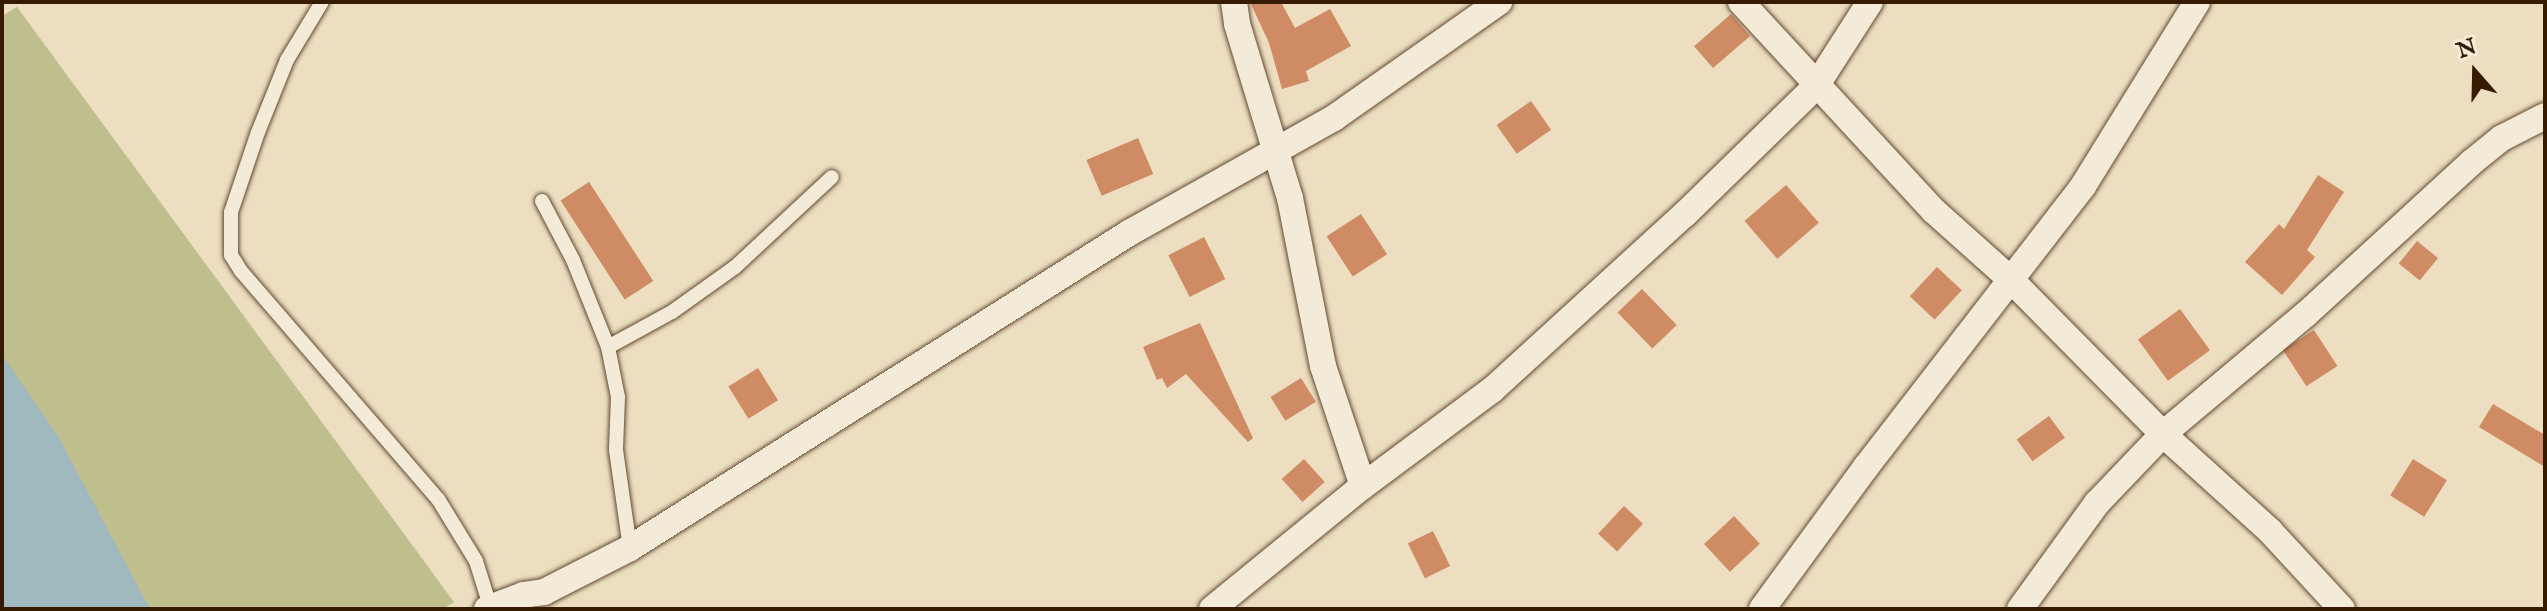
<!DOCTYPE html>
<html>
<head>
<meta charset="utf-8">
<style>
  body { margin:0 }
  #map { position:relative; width:2547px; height:611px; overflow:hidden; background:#eddec1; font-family:"IM FELL English",serif }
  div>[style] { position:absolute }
  .green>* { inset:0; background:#bfbf8e }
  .water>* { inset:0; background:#9fb9be }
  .building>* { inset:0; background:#cf8b63; transform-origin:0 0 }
  .roads { filter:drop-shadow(0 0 2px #644b31) drop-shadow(0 0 2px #644b31) }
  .service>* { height:14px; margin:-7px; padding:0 7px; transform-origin:7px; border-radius:7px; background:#f3ead7 }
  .minor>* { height:26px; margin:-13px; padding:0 13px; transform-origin:13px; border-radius:13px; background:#f3ead7 }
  span { translate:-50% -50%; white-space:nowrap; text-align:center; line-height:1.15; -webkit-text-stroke:6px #f3ead7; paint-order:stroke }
  .frame { position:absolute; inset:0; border:4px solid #361a01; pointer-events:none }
  .north { position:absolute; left:2435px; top:32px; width:80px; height:80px; -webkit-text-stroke:6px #f3ead7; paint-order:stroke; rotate:340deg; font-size:22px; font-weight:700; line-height:32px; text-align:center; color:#361a01 }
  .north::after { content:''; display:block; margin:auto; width:28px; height:36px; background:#361a01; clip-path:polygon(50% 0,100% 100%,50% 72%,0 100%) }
</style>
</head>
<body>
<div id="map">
  <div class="green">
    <i style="clip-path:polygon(17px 7px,454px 602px,443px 609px,2px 609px,2px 16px)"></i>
  </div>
  <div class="water">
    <i style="clip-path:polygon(2px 355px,58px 436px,150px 609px,2px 609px)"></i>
  </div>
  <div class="building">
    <i style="clip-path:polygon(1250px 2px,1281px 2px,1295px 28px,1330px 9px,1351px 46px,1306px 71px,1309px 81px,1282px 89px,1269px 43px)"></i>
    <i style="left:1731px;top:14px;width:29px;height:49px;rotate:49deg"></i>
    <i style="left:1531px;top:101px;width:35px;height:42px;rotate:55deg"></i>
    <i style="left:1138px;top:138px;width:39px;height:56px;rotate:67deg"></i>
    <i style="clip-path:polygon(2318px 175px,2344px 192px,2307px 250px,2315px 257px,2282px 295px,2245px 262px,2279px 224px,2284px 229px)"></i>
    <i style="left:589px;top:182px;width:118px;height:34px;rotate:57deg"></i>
    <i style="left:1786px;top:185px;width:50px;height:55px;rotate:49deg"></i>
    <i style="left:1361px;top:214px;width:48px;height:41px;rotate:57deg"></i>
    <i style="left:1204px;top:237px;width:47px;height:40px;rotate:63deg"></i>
    <i style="left:2417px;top:241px;width:27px;height:29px;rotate:39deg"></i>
    <i style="left:1937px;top:267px;width:34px;height:40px;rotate:43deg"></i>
    <i style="left:1642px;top:289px;width:50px;height:34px;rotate:46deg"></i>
    <i style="left:2180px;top:309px;width:51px;height:52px;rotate:54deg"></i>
    <i style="clip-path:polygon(1200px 323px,1253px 438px,1248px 442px,1186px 374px,1167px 388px,1162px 378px,1157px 380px,1143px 347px)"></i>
    <i style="left:2314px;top:330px;width:43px;height:37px;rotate:57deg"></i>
    <i style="left:758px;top:368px;width:38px;height:35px;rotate:58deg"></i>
    <i style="left:1301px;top:378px;width:28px;height:36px;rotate:58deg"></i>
    <i style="clip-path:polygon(2493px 404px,2545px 435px,2545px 467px,2479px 427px)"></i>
    <i style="left:2049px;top:416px;width:27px;height:40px;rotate:54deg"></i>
    <i style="left:1304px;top:459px;width:31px;height:30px;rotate:48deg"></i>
    <i style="left:2413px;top:459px;width:40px;height:43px;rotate:32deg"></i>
    <i style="left:1624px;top:506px;width:26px;height:38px;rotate:43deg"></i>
    <i style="left:1734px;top:516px;width:38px;height:41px;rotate:47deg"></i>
    <i style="left:1433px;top:531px;width:39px;height:28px;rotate:64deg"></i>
  </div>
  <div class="roads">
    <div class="service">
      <i style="left:322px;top:2px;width:68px;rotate:121.1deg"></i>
      <i style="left:287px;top:60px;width:78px;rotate:111.9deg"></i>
      <i style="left:258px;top:132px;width:84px;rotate:108.6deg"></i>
      <i style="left:231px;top:212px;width:43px;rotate:90deg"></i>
      <i style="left:231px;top:255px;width:19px;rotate:58deg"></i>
      <i style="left:241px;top:271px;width:301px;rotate:49.2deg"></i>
      <i style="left:438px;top:499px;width:73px;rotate:58.5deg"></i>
      <i style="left:476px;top:561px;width:47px;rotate:72.7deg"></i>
      <i style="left:542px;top:201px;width:67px;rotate:62.3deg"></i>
      <i style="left:573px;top:260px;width:94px;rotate:68.1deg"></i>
      <i style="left:608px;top:347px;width:51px;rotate:78.7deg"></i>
      <i style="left:618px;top:397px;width:53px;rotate:92.2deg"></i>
      <i style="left:616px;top:450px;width:99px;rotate:81.9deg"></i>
      <i style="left:608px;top:347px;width:73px;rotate:-28.7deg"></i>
      <i style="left:672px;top:312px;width:77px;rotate:-35.5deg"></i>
      <i style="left:735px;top:267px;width:132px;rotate:-42.9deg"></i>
    </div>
    <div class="minor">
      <i style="left:1234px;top:2px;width:22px;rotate:82deg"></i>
      <i style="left:1237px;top:24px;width:182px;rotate:73.1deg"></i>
      <i style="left:1290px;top:198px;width:171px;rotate:78.9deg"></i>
      <i style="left:1323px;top:366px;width:126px;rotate:71.6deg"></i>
      <i style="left:1741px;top:2px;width:284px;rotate:47.3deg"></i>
      <i style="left:1934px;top:211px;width:102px;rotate:41.8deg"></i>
      <i style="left:2010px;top:279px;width:218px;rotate:45.4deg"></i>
      <i style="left:2163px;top:434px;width:144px;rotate:42.2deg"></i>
      <i style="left:2270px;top:531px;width:106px;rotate:47.3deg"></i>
      <i style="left:487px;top:609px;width:39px;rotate:-21deg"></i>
      <i style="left:523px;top:595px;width:21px;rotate:-8deg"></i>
      <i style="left:544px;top:592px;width:97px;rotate:-27.1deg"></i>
      <i style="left:630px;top:548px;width:590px;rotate:-32.26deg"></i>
      <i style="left:1129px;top:233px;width:235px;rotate:-29.3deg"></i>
      <i style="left:1334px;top:118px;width:202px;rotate:-35.1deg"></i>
      <i style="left:1212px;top:609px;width:195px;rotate:-39.2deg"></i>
      <i style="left:1363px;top:486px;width:161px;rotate:-36.7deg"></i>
      <i style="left:1492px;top:390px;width:261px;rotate:-42.4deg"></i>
      <i style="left:1685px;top:214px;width:183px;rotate:-44.3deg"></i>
      <i style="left:1816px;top:86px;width:100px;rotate:-57.3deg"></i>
      <i style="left:1762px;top:609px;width:176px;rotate:-53.8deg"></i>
      <i style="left:1866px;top:467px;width:355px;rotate:-52.3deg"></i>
      <i style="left:2083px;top:186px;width:216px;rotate:-58.2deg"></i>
      <i style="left:2020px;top:609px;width:131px;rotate:-54deg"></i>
      <i style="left:2097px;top:503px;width:95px;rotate:-46.3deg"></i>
      <i style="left:2163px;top:434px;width:185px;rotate:-40deg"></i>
      <i style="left:2305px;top:315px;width:226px;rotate:-42.5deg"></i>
      <i style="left:2472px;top:162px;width:38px;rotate:-39deg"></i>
      <i style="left:2502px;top:138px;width:48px;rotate:-27.1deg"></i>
    </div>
  </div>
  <div class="frame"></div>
  <div class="north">N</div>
</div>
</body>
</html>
